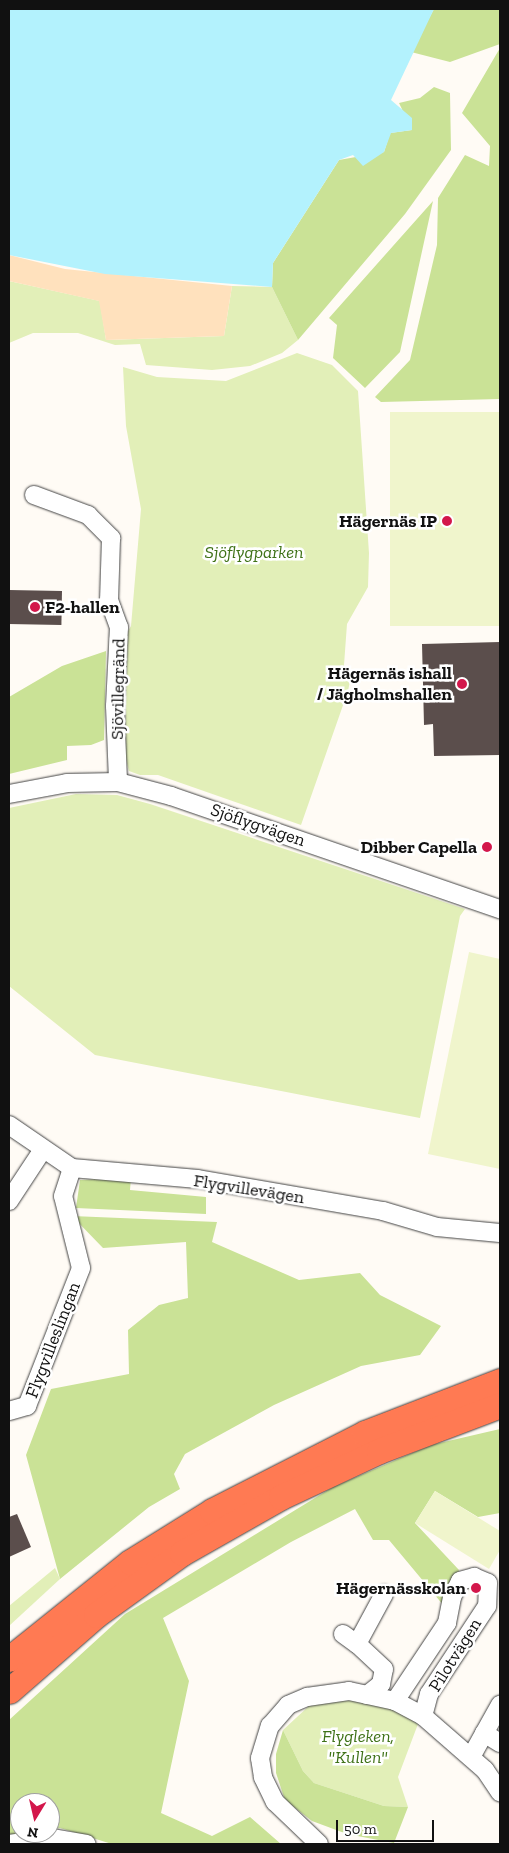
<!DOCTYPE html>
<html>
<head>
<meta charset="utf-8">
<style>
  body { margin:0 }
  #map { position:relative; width:509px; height:1853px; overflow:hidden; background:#fffbf5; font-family:"Zilla Slab",serif }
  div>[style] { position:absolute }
  .green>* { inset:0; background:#e2efb8 }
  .forest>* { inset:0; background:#cae296 }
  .sand>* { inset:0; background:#ffe1bd }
  .pitch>* { inset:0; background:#f0f5cc; transform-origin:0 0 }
  .water>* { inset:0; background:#b3f2fd }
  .building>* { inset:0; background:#5b4e4c; transform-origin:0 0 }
  .roads { filter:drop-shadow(0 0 1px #444) drop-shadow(0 0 1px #444) }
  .minor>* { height:18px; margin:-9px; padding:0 9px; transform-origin:9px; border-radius:9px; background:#fff }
  .highway>* { height:25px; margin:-12.5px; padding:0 12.5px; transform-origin:12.5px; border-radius:12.5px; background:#ff7a53 }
  .dots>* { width:14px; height:14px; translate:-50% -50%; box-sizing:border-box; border:2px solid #fff; border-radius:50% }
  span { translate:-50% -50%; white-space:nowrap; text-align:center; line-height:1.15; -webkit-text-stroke:5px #fff; paint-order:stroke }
  .poi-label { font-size:18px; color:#111; font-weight:700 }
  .right { translate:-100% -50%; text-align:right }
  .left { translate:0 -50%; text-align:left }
  .park-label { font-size:18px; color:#3f7218; font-style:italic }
  .street-label { font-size:18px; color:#111 }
  .frame { position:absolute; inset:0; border:10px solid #111; pointer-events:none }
  .north { position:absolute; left:10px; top:1793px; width:50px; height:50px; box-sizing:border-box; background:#fff; border:1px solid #a0a0a0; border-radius:50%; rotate:189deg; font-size:14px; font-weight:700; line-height:20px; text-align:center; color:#111 }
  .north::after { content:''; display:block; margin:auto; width:18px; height:22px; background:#d3174b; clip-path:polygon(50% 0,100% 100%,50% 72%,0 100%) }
  .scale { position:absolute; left:336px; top:1820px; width:98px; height:22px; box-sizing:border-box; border:2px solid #111; border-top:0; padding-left:6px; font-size:15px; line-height:18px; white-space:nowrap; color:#111; -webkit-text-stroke:4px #fff; paint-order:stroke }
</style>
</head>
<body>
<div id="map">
  <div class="green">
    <i style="clip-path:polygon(9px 281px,100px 301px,106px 340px,224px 336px,232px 286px,272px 287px,298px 340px,282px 353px,250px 366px,212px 370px,146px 365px,140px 344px,115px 345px,78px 333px,33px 333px,9px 343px)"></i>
    <i style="clip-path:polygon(297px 353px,332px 365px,358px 391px,369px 553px,368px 587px,347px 624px,344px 665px,350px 681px,348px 691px,301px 825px,158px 775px,140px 775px,129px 771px,125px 756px,127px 633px,131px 626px,141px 509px,126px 426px,123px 367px,157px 377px,226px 381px)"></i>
    <i style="clip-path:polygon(76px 794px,117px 795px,150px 804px,465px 909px,460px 916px,420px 1118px,95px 1055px,9px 986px,9px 808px)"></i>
    <i style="clip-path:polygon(55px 1568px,60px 1579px,9px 1626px,9px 1606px)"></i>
    <i style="clip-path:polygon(348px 1697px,386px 1702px,418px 1724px,398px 1777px,408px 1807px,384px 1806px,314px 1783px,303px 1771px,283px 1730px,310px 1705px)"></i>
  </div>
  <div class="forest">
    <i style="clip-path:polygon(434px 9px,500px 9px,500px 44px,450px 62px,411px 52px)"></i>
    <i style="clip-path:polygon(500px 48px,500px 399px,381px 402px,375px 397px,410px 360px,437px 245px,438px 198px,465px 155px,489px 166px,490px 146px,462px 113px)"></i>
    <i style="clip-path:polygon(434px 87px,450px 93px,451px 150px,405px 214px,298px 340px,272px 287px,273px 263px,339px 160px,384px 152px,390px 133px,412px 130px,399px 103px,420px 98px)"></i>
    <i style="clip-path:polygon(433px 201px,400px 352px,365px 388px,333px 358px,337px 325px,329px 318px)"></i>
    <i style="clip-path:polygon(106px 651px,104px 740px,91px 745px,67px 746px,67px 760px,9px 774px,9px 697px,62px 666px)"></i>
    <i style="clip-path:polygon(131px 1178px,130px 1190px,206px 1197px,206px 1214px,76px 1208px,80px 1180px)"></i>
    <i style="clip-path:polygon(72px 1216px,217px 1222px,212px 1242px,299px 1280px,360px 1273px,380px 1295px,441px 1326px,420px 1355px,361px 1366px,274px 1405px,185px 1454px,174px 1474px,180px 1489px,149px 1507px,60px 1579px,26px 1455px,51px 1389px,129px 1374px,128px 1330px,159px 1305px,188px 1298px,186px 1242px,103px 1248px)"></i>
    <i style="clip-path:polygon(500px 1429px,500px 1513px,478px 1517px,435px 1491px,415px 1523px,459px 1570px,444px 1606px,389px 1540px,373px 1540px,355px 1509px,291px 1542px,163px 1618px,189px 1681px,161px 1813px,212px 1836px,250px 1817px,281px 1844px,112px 1844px,60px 1828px,50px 1830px,50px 1803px,20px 1803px,20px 1833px,33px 1833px,9px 1838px,9px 1720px,125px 1614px,333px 1487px,431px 1445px)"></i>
    <i style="clip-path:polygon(283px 1730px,303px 1771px,314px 1783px,384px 1806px,408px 1807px,394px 1843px,347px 1834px,312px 1821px,285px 1800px,276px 1773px,276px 1754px)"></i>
  </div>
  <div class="sand">
    <i style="clip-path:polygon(9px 255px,65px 269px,232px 286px,224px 336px,106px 340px,99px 301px,9px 281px)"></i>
  </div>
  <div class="pitch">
    <i style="left:500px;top:412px;width:214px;height:110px;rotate:90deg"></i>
    <i style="clip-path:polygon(469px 952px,500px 959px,500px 1169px,428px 1154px)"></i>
    <i style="clip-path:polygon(435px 1491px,500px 1531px,500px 1550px,489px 1569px,415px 1523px)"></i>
  </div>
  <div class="water">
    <i style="clip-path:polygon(9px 9px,434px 9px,391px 100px,412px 118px,412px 130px,391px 133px,384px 152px,363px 166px,353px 155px,339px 160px,273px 263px,272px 287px,105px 274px,9px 255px)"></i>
  </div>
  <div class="building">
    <i style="left:9px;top:590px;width:53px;height:34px;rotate:1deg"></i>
    <i style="clip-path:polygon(500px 642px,500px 755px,434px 756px,433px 724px,424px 725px,422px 644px)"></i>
    <i style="clip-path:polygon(17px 1514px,31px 1547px,9px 1557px,9px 1517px)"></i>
  </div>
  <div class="roads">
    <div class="minor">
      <i style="left:34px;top:495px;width:58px;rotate:20.3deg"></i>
      <i style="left:88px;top:515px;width:33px;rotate:45deg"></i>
      <i style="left:111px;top:538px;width:62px;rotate:91.8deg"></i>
      <i style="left:109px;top:600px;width:29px;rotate:70deg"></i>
      <i style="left:119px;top:627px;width:79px;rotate:92.9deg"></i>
      <i style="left:115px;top:706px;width:76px;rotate:87.7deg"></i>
      <i style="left:9px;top:794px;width:59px;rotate:-10.7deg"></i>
      <i style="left:67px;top:783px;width:51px;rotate:-1.1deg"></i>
      <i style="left:118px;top:782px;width:55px;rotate:14.8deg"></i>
      <i style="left:171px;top:796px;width:348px;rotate:19deg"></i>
      <i style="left:9px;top:1125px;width:76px;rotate:34.3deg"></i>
      <i style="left:72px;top:1168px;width:126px;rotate:5deg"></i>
      <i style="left:198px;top:1179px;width:188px;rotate:9.8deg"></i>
      <i style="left:383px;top:1211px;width:56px;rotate:16.5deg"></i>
      <i style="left:437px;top:1227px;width:63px;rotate:5.4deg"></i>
      <i style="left:9px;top:1201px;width:60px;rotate:-56.6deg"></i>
      <i style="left:9px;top:1411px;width:19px;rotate:-16deg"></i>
      <i style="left:27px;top:1406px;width:148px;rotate:-68.6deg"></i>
      <i style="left:81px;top:1268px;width:74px;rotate:-104deg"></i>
      <i style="left:63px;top:1196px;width:29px;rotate:-72deg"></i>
      <i style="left:343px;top:1634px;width:17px;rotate:36deg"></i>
      <i style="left:367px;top:1695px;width:18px;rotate:-38deg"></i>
      <i style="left:381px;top:1684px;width:15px;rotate:-79deg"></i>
      <i style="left:384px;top:1669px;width:37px;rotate:-137deg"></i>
      <i style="left:357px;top:1644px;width:57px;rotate:-61.6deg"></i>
      <i style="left:395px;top:1701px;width:94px;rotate:-56.3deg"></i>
      <i style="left:447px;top:1623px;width:26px;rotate:-79deg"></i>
      <i style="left:452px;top:1597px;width:18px;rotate:-63deg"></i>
      <i style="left:460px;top:1581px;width:15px;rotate:-16deg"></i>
      <i style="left:474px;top:1577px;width:15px;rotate:23deg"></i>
      <i style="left:488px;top:1583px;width:23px;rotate:92deg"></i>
      <i style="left:487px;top:1606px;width:105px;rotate:123.4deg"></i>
      <i style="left:429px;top:1694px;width:23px;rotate:105deg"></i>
      <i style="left:484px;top:1733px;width:19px;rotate:32deg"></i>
      <i style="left:471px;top:1757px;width:60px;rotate:-60.9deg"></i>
      <i style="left:9px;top:1844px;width:44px;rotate:-7.8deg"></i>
      <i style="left:53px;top:1838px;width:34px;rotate:10deg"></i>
      <i style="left:319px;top:1844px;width:61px;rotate:-136.3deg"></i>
      <i style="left:275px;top:1802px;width:28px;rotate:-116deg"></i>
      <i style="left:263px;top:1777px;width:19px;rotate:-99deg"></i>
      <i style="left:260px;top:1758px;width:34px;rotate:-73deg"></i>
      <i style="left:270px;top:1726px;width:28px;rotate:-49deg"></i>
      <i style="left:288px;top:1705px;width:21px;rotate:-23deg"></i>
      <i style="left:307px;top:1697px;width:42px;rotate:-8.1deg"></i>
      <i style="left:349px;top:1691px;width:47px;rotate:12.3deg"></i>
      <i style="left:395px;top:1701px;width:32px;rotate:28deg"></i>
      <i style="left:423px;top:1716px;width:82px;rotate:41.1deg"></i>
      <i style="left:485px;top:1770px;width:27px;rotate:56deg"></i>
    </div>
    <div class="highway">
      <i style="left:9px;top:1659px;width:155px;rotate:-38.7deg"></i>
      <i style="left:130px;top:1562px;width:97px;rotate:-31.9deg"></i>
      <i style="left:212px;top:1511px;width:172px;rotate:-27deg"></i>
      <i style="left:365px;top:1433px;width:145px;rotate:-21.1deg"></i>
      <i style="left:9px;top:1691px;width:116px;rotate:-41.1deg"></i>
      <i style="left:96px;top:1615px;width:106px;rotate:-35.8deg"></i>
      <i style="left:182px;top:1553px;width:114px;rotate:-29.5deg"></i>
      <i style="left:281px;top:1497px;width:108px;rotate:-25.1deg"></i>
      <i style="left:379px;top:1451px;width:129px;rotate:-20.8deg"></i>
    </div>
  </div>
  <div class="dots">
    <i style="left:447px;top:521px;background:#d3174b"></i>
    <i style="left:35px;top:607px;background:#d3174b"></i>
    <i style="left:462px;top:684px;background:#d3174b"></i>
    <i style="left:487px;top:847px;background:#d3174b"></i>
    <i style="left:476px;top:1588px;background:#d3174b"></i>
  </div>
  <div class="poi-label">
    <span class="right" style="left:437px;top:521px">Hägernäs IP</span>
    <span class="left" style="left:45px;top:607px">F2-hallen</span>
    <span class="right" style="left:452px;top:684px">Hägernäs ishall<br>/ Jägholmshallen</span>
    <span class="right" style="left:477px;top:847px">Dibber Capella</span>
    <span class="right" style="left:466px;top:1588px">Hägernässkolan</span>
  </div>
  <div class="park-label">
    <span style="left:254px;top:552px">Sjöflygparken</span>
    <span style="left:358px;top:1747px">Flygleken,<br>"Kullen"</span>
  </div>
  <div class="street-label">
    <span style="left:118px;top:689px;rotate:-89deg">Sjövillegränd</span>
    <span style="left:258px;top:825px;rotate:19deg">Sjöflygvägen</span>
    <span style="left:249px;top:1189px;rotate:9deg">Flygvillevägen</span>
    <span style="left:53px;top:1340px;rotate:-69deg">Flygvilleslingan</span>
    <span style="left:455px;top:1655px;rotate:-58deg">Pilotvägen</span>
  </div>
  <div class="frame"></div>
  <div class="north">N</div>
  <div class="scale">50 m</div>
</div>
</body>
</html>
